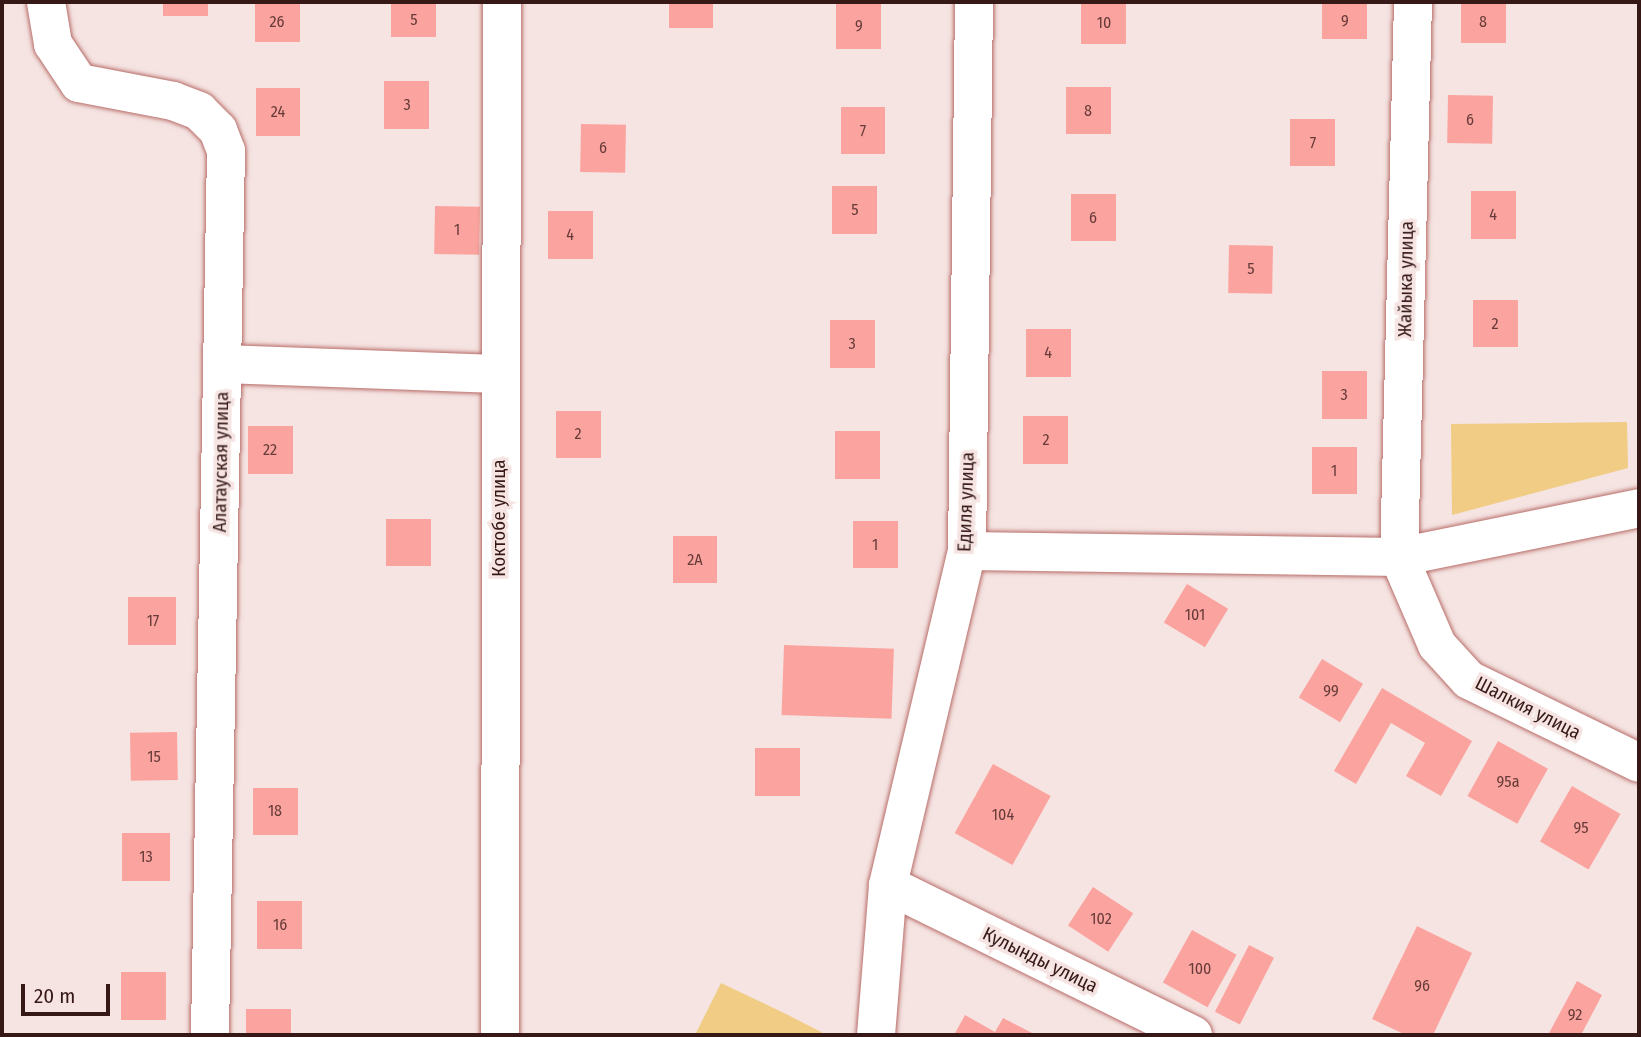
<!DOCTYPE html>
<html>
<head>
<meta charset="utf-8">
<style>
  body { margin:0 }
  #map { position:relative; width:1641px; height:1037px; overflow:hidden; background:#f5e4e2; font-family:"Fira Sans Condensed",sans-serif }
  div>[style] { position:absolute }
  .green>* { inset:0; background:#f0cc84 }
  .building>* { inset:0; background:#fba49f; transform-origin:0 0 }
  .roads { filter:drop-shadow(0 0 2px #b86d69) drop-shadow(0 0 2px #b86d69) }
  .minor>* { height:38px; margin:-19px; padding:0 19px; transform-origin:19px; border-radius:19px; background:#fff }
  span { translate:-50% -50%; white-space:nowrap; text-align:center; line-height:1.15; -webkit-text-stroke:7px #f5e4e2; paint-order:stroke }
  .number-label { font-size:16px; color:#673b39 }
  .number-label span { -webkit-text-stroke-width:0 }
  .street-label { font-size:19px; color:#361817 }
  .frame { position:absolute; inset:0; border:4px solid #361817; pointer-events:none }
  .scale { position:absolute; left:21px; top:984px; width:89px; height:32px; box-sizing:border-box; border:4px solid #361817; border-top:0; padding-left:9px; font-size:21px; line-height:24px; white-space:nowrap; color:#361817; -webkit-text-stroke:5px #f5e4e2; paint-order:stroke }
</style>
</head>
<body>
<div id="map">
  <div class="green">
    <i style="clip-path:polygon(1627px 422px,1628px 468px,1452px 515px,1451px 424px)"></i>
    <i style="clip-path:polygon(721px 983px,786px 1014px,827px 1035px,695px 1035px)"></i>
  </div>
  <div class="building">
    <i style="left:163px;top:2px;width:45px;height:14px"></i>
    <i style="left:255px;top:2px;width:45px;height:40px"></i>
    <i style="left:391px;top:2px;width:45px;height:35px"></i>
    <i style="left:669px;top:2px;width:44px;height:26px"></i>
    <i style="left:836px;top:2px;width:45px;height:47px"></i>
    <i style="left:1081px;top:2px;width:45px;height:42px"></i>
    <i style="left:1322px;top:2px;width:45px;height:37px"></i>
    <i style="left:1461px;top:2px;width:45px;height:41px"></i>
    <i style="left:384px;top:81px;width:45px;height:48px"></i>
    <i style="left:1066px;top:87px;width:45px;height:47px"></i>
    <i style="left:256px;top:88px;width:44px;height:48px"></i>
    <i style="left:1448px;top:95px;width:45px;height:48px;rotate:1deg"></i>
    <i style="left:841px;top:107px;width:44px;height:47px"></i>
    <i style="left:1290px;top:119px;width:45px;height:47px"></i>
    <i style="left:581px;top:124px;width:45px;height:48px;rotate:1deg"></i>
    <i style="left:832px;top:186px;width:45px;height:48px"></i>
    <i style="left:1471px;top:191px;width:45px;height:48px"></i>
    <i style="left:1071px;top:194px;width:45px;height:47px"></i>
    <i style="left:435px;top:206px;width:45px;height:48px;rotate:1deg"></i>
    <i style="left:548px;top:211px;width:45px;height:48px"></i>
    <i style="left:1229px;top:245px;width:44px;height:48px;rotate:1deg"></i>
    <i style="left:1473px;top:300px;width:45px;height:47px"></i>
    <i style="left:830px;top:320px;width:45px;height:48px"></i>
    <i style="left:1026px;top:329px;width:45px;height:48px"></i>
    <i style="left:1322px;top:371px;width:45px;height:48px"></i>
    <i style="left:556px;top:411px;width:45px;height:47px"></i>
    <i style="left:1023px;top:416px;width:45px;height:48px"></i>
    <i style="left:248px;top:426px;width:45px;height:48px"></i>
    <i style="left:835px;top:431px;width:45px;height:48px"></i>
    <i style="left:1312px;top:447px;width:45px;height:47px"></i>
    <i style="left:386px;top:519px;width:45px;height:47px"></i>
    <i style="left:853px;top:521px;width:45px;height:47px"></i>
    <i style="left:673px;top:536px;width:44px;height:47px"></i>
    <i style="left:1187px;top:584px;width:48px;height:45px;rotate:31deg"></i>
    <i style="left:128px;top:597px;width:48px;height:48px"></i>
    <i style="left:784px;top:645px;width:110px;height:70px;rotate:2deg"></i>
    <i style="left:1322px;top:659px;width:48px;height:45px;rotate:31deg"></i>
    <i style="clip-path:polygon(1382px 688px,1472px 741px,1441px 796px,1406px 776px,1425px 743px,1391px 723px,1356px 784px,1334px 771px)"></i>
    <i style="left:177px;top:732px;width:48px;height:47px;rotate:89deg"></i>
    <i style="left:1498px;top:741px;width:57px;height:63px;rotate:29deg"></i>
    <i style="left:755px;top:748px;width:45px;height:48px"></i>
    <i style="left:993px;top:764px;width:66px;height:79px;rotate:29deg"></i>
    <i style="left:1572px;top:786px;width:56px;height:64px;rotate:30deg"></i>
    <i style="left:253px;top:788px;width:45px;height:47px"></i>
    <i style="left:170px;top:833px;width:48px;height:48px;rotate:90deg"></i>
    <i style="left:1093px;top:887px;width:48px;height:46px;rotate:33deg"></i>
    <i style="left:257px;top:901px;width:45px;height:48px"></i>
    <i style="clip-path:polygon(1417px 926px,1472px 953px,1433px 1035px,1406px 1035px,1372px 1019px)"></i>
    <i style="left:1192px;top:930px;width:51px;height:60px;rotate:29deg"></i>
    <i style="left:1249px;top:945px;width:28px;height:75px;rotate:27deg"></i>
    <i style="left:121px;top:972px;width:45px;height:48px"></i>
    <i style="clip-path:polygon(1577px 981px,1602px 995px,1581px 1035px,1548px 1035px)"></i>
    <i style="left:246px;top:1009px;width:45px;height:26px"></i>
    <i style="clip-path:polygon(965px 1015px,995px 1032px,1003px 1018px,1036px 1035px,954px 1035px)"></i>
  </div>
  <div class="roads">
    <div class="minor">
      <i style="left:46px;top:2px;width:43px;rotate:80.5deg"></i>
      <i style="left:53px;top:44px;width:47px;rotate:56.3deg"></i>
      <i style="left:79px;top:83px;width:96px;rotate:10.8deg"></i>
      <i style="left:173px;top:101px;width:28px;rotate:21deg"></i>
      <i style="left:199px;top:111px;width:27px;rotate:45deg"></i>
      <i style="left:218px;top:130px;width:22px;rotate:69deg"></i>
      <i style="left:226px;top:151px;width:884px;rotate:91.04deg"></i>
      <i style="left:1413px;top:2px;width:555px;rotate:91.44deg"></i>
      <i style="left:1399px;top:557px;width:96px;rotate:66.6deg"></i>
      <i style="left:1437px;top:645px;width:47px;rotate:47.6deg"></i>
      <i style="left:1469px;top:680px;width:189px;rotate:26deg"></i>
      <i style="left:222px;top:364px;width:277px;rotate:2.1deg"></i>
      <i style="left:967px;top:551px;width:432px;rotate:0.8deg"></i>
      <i style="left:1399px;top:557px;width:245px;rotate:-11.5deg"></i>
      <i style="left:888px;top:885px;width:340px;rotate:26.2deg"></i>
      <i style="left:500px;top:1035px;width:1033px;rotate:-89.89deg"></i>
      <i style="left:876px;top:1035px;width:150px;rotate:-85.4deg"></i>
      <i style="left:888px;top:885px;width:343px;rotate:-76.7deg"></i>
      <i style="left:967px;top:551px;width:549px;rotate:-89.27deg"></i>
    </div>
  </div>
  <div class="number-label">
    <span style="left:414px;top:20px">5</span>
    <span style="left:1345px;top:21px">9</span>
    <span style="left:277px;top:22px">26</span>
    <span style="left:1483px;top:22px">8</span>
    <span style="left:1104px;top:23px">10</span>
    <span style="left:859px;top:26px">9</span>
    <span style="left:407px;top:105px">3</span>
    <span style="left:1088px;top:111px">8</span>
    <span style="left:278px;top:112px">24</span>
    <span style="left:1470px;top:120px">6</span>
    <span style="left:863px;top:131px">7</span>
    <span style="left:1313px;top:143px">7</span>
    <span style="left:603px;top:148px">6</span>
    <span style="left:855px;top:210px">5</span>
    <span style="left:1493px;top:215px">4</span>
    <span style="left:1093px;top:218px">6</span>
    <span style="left:457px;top:230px">1</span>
    <span style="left:570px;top:235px">4</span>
    <span style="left:1251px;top:269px">5</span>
    <span style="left:1495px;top:324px">2</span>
    <span style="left:852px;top:344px">3</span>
    <span style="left:1048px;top:353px">4</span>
    <span style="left:1344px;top:395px">3</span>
    <span style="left:578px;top:434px">2</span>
    <span style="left:1046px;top:440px">2</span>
    <span style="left:270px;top:450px">22</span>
    <span style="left:1334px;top:471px">1</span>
    <span style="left:875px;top:545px">1</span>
    <span style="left:695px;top:560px">2А</span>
    <span style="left:1195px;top:615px">101</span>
    <span style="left:153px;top:621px">17</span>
    <span style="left:1331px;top:691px">99</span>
    <span style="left:154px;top:757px">15</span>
    <span style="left:1508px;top:782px">95а</span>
    <span style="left:275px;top:811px">18</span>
    <span style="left:1003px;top:815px">104</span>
    <span style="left:1581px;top:828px">95</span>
    <span style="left:146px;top:857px">13</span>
    <span style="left:1101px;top:919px">102</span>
    <span style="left:280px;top:925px">16</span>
    <span style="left:1200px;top:969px">100</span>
    <span style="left:1422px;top:986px">96</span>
    <span style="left:1575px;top:1015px">92</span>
  </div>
  <div class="street-label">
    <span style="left:1406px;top:279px;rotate:-89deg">Жайыка улица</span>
    <span style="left:221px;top:462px;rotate:-89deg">Алатауская улица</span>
    <span style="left:966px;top:502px;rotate:-88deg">Едиля улица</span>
    <span style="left:499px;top:518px;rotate:-90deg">Коктобе улица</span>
    <span style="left:1528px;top:708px;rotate:27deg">Шалкия улица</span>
    <span style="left:1040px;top:960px;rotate:26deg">Кулынды улица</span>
  </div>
  <div class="frame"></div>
  <div class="scale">20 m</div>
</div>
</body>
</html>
